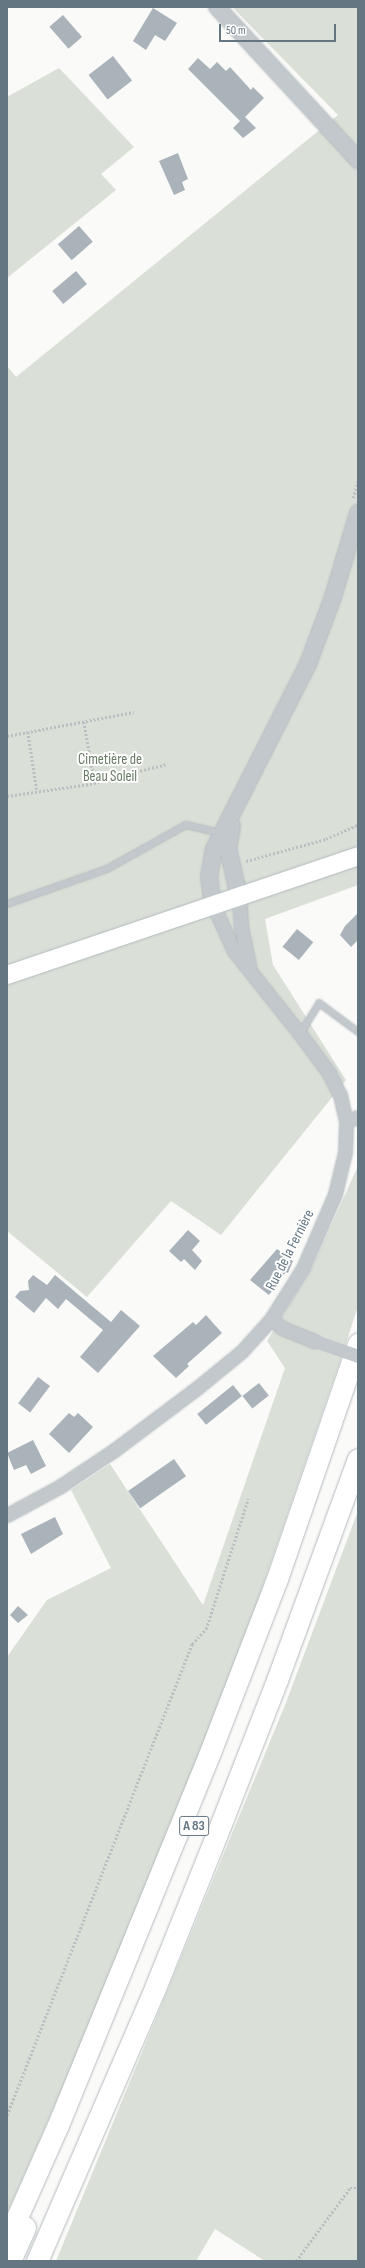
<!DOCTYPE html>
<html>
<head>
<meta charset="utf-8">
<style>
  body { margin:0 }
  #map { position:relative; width:365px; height:2268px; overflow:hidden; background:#fafaf8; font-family:"Sofia Sans Condensed",sans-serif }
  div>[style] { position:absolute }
  .green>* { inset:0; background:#dadfd7 }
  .building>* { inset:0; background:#aab3b9; transform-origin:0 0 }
  .path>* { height:2.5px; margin-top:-1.25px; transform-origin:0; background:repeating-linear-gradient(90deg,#bbbfc2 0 2px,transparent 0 4px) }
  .roads { filter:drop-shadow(0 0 1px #b3babf) drop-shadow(0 0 1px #b3babf) }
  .service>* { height:6px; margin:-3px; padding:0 3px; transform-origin:3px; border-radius:3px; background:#c3c8cc }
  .minor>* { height:13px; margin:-6.5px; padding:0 6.5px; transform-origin:6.5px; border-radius:6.5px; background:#c3c8cc }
  .tertiary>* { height:16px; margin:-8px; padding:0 8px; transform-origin:8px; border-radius:8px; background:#c3c8cc }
  .secondary>* { height:18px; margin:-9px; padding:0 9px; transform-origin:9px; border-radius:9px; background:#fff }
  .trunk>* { height:21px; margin:-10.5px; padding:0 10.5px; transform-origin:10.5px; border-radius:10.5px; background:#fff }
  .minor-bridge>* { height:13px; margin:-6.5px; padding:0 6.5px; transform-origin:6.5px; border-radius:6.5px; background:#c3c8cc }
  span { translate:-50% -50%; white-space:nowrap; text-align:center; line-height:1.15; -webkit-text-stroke:4px #fff; paint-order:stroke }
  .shield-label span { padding:1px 3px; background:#fff; border:1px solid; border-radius:3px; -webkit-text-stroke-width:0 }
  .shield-label { font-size:14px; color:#657683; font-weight:700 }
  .park-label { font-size:15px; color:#687a64 }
  .street-label { font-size:15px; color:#657683 }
  .frame { position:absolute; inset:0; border:8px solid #657683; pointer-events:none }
  .scale { position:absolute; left:219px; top:24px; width:117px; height:18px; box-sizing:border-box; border:2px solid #657683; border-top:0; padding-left:5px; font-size:12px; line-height:14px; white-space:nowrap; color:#657683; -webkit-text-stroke:3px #fff; paint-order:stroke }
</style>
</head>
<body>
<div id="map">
  <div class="green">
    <i style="clip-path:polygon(232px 7px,358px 7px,358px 885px,265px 919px,273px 965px,346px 1080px,221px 1235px,171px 1201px,87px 1297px,7px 1231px,7px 366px,16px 377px,338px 115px)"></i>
    <i style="clip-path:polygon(59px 68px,134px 147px,101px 174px,116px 190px,7px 278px,7px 97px)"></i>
    <i style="clip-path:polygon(358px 1166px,358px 1306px,340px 1362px,257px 1603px,174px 1818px,69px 2074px,7px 2214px,7px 1657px,47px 1600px,111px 1568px,71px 1490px,110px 1464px,203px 1605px,285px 1368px,267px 1341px,310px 1272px)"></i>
    <i style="clip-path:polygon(358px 1511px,358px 2261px,265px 2261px,215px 2229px,196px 2261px,56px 2261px,285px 1705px)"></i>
  </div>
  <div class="building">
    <i style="clip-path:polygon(153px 8px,177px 23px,165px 41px,155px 35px,146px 50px,133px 41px)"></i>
    <i style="left:63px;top:15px;width:29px;height:18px;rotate:49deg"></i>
    <i style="left:113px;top:56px;width:31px;height:31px;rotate:52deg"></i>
    <i style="clip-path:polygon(198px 58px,210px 69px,217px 62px,226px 71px,230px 67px,251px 90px,253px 87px,264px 98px,245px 117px,256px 128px,243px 138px,233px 128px,240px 121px,188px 69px)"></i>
    <i style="clip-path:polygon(178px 153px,188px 179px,182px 182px,185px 190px,174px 195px,159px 161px)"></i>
    <i style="left:79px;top:226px;width:21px;height:28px;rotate:49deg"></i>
    <i style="left:76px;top:271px;width:17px;height:31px;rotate:50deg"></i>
    <i style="clip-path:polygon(358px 913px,358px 940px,351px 947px,340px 935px,345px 926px)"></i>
    <i style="left:297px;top:929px;width:21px;height:23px;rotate:39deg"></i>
    <i style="clip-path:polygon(188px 1230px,200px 1241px,192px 1250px,202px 1261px,195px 1270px,184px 1259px,181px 1262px,169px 1251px)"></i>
    <i style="clip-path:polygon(277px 1249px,293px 1261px,288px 1273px,286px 1272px,269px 1295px,250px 1280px)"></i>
    <i style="clip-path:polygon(33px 1275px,47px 1285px,55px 1275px,111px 1322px,121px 1310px,140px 1326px,98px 1373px,80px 1357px,103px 1330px,66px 1299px,58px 1309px,46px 1298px,34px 1313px,15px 1297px,20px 1291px,29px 1290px,28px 1281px)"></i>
    <i style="clip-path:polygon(206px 1315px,222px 1333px,187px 1364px,189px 1366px,176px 1378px,153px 1356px,193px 1322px,196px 1325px)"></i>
    <i style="left:38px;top:1377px;width:15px;height:33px;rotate:37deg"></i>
    <i style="left:259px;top:1383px;width:16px;height:21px;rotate:52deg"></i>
    <i style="left:233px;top:1385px;width:14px;height:46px;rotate:51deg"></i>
    <i style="clip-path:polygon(69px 1413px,74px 1417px,78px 1413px,93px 1427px,69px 1453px,49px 1434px)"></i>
    <i style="clip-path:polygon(33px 1440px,46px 1466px,31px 1474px,26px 1465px,14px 1470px,7px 1453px)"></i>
    <i style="left:174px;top:1459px;width:21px;height:56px;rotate:55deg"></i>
    <i style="clip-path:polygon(55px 1517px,63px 1534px,31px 1554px,21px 1534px)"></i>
    <i style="clip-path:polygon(18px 1606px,28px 1615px,18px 1623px,10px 1615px)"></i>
  </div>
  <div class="path">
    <i style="left:353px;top:498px;width:19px;rotate:-74deg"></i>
    <i style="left:84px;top:722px;width:62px;rotate:79.8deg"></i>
    <i style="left:28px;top:732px;width:60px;rotate:81.3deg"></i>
    <i style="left:7px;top:736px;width:129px;rotate:-10.7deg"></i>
    <i style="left:7px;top:796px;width:84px;rotate:-8.2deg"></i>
    <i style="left:90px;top:784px;width:80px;rotate:-14.6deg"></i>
    <i style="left:246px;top:861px;width:83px;rotate:-15.4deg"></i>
    <i style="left:326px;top:839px;width:35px;rotate:-24deg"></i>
    <i style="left:7px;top:2115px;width:506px;rotate:-68.56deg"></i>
    <i style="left:192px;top:1644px;width:21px;rotate:-47deg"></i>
    <i style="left:206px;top:1629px;width:137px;rotate:-72.1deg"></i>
    <i style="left:296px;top:2261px;width:91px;rotate:-53.5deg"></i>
    <i style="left:350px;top:2188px;width:8px"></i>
  </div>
  <div class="roads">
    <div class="service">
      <i style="left:7px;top:904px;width:106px;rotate:-19.3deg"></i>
      <i style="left:107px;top:869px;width:90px;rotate:-29.1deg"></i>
      <i style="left:186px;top:825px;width:36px;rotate:13deg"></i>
      <i style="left:300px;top:1034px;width:36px;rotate:-58deg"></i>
      <i style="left:319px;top:1003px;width:49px;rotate:36.6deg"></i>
    </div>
    <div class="minor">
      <i style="left:239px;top:897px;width:30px;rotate:86deg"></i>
      <i style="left:241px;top:927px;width:40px;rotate:78deg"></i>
      <i style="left:346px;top:1121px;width:13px;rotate:-18deg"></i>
      <i style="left:271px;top:1319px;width:14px;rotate:39deg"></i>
      <i style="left:282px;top:1328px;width:35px;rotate:22deg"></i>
      <i style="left:7px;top:1515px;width:59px;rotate:-28.3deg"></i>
      <i style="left:59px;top:1487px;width:65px;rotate:-33.7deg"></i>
      <i style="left:113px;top:1451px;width:105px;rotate:-36.9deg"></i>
      <i style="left:197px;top:1388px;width:58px;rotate:-39.4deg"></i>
      <i style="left:242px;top:1351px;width:43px;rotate:-47.8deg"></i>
      <i style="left:271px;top:1319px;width:60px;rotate:-57.9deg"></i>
      <i style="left:303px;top:1268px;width:81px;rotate:-66.6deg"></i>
      <i style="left:335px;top:1194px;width:43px;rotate:-76.6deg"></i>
      <i style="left:345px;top:1152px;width:31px;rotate:-88deg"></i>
      <i style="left:346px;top:1121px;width:27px;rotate:-103deg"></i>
      <i style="left:340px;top:1095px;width:25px;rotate:-117deg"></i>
      <i style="left:329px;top:1073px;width:49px;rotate:-126.6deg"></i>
      <i style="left:300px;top:1034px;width:106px;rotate:-128.5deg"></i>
      <i style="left:234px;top:951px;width:51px;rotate:-114.5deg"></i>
    </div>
    <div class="tertiary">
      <i style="left:217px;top:7px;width:208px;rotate:47.3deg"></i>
      <i style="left:232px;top:826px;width:22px;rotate:100deg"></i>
      <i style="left:228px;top:848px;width:50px;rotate:77.3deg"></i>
      <i style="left:213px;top:905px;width:28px;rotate:-98deg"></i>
      <i style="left:209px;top:877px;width:28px;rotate:-80deg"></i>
      <i style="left:214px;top:849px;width:208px;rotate:-63.1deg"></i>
      <i style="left:308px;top:664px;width:72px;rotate:-69.5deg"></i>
      <i style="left:333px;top:597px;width:88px;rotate:-73.4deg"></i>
    </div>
    <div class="secondary">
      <i style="left:7px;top:975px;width:371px;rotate:-18.7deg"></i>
    </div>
    <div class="trunk">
      <i style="left:7px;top:2240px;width:126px;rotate:-66.1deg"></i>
      <i style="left:58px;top:2125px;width:400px;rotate:-67.8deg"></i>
      <i style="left:209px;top:1755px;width:189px;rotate:-68.9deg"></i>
      <i style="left:277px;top:1579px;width:249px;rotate:-71deg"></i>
      <i style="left:10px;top:2261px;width:37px;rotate:-66deg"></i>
      <i style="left:37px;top:2261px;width:297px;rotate:-66.6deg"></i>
      <i style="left:155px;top:1988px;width:166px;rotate:-68.1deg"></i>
      <i style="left:217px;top:1834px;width:165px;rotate:-68.7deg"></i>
      <i style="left:277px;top:1680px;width:235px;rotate:-69.9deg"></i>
    </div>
  </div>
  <div class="minor-bridge">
    <i style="left:315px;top:1341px;width:46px;rotate:19.2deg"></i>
  </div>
  <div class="shield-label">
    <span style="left:194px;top:1826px">A 83</span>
  </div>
  <div class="park-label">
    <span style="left:110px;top:768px">Cimetière de<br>Beau Soleil</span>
  </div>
  <div class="street-label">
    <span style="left:290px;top:1250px;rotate:-63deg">Rue de la Fernière</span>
  </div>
  <div class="frame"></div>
  <div class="scale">50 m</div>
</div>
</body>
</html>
